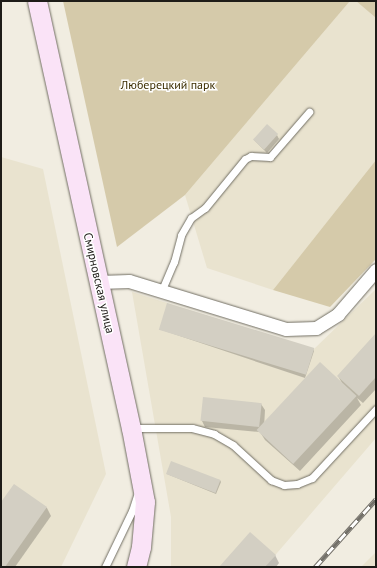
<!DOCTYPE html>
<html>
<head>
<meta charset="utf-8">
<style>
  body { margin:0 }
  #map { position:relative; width:377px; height:568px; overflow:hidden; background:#f1ede1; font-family:"PT Sans",sans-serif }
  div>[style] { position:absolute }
  .built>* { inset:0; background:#e9e3cf }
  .green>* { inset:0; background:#d5caaa }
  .shadow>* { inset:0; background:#0003 }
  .building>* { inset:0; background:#d3cfc3; transform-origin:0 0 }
  .roads { filter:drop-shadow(0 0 1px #716e63) drop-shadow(0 0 1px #716e63) }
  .lane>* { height:7px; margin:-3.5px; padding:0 3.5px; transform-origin:3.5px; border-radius:3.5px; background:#fff }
  .street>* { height:13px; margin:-6.5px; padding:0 6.5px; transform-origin:6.5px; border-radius:6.5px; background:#fff }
  .secondary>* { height:19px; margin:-9.5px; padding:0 9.5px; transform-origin:9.5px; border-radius:9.5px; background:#fae3f7 }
  .rail>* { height:4.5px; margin-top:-2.25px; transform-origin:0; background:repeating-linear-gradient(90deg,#fff 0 9px,#737069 0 18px); box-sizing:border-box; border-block:1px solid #737069 }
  span { translate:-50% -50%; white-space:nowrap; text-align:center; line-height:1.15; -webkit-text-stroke:3px #fff; paint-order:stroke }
  .park-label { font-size:12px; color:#3b2d00 }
  .street-label { font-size:12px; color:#1e1c18 }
  .frame { position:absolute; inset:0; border:2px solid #1e1c18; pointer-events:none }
</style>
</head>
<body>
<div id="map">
  <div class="built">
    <i style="clip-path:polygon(350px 1px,356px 1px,376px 18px,376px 160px,273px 290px,207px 268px,185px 195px)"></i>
    <i style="clip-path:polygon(1px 157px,43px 169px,106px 474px,61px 567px,1px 567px)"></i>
    <i style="clip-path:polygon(376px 289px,376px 438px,265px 567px,171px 567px,171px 517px,132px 292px,314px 349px)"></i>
    <i style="clip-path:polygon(376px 552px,376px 567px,361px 567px)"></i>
  </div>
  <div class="green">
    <i style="clip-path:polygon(63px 1px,350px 1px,185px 195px,117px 247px)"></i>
    <i style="clip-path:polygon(356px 1px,376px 1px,376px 18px)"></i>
    <i style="clip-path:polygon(376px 160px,376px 259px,330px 307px,273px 290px)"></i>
  </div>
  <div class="shadow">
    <i style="clip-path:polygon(277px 135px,279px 139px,267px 153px,254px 140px)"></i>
    <i style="clip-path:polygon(159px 329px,313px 349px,314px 351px,305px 378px)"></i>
    <i style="clip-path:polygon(376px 334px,376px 389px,363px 403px,357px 398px,361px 405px,300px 471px,265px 440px,260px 432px,205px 427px,202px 421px,204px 398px,261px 404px,265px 410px,264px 428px,342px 383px,338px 376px)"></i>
    <i style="clip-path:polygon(167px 474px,220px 480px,221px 482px,216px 494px)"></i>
    <i style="clip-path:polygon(14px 485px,47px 508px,51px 516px,15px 567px,1px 567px,1px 504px)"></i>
    <i style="clip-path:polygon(275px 555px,279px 563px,276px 567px,220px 567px)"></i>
  </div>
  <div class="building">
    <i style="left:267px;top:124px;width:15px;height:21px;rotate:42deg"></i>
    <i style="left:167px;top:303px;width:154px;height:28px;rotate:17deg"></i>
    <i style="clip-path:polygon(376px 333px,376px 377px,359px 396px,337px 376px)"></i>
    <i style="left:320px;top:362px;width:50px;height:93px;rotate:43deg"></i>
    <i style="left:203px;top:397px;width:59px;height:24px;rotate:6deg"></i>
    <i style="left:171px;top:461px;width:53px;height:14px;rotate:21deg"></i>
    <i style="clip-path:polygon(14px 484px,47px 507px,5px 567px,1px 567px,1px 502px)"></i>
    <i style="clip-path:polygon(250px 532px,276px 555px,265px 567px,219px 567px)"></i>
  </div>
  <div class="roads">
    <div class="lane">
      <i style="left:161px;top:292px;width:33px;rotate:-67deg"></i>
      <i style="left:174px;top:262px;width:28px;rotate:-75deg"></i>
      <i style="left:181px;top:235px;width:20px;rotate:-60deg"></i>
      <i style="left:191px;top:218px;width:17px;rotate:-36deg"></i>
      <i style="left:205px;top:208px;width:63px;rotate:-50.8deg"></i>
      <i style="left:245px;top:159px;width:7px;rotate:-27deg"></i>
      <i style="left:251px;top:156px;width:19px;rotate:3deg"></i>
      <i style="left:270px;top:157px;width:60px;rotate:-49.1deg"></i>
      <i style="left:133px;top:428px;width:59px"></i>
      <i style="left:192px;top:428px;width:23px;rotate:15deg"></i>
      <i style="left:214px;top:434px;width:22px;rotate:30deg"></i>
      <i style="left:233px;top:445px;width:52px;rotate:42.6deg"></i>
      <i style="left:271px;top:480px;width:14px;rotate:21deg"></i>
      <i style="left:284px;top:485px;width:13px;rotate:-4deg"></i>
      <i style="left:297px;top:484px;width:16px;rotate:-22deg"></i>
      <i style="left:312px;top:478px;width:94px;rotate:-47.2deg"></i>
      <i style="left:105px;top:567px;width:62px;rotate:-64.3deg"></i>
      <i style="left:132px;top:511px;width:19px;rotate:-72deg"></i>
    </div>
    <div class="street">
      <i style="left:99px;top:282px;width:30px;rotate:-2deg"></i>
      <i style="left:129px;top:281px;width:164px;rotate:17deg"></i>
      <i style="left:286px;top:329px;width:30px;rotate:-2deg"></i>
      <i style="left:316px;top:328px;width:26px;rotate:-32deg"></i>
      <i style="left:338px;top:314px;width:58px;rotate:-49.2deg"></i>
    </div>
    <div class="secondary">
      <i style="left:37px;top:1px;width:437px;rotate:77.6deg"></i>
      <i style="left:131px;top:428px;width:75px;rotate:79.3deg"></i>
      <i style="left:145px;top:502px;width:45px;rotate:95.1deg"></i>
      <i style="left:141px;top:547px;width:21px;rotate:104deg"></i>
    </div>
  </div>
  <div class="rail">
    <i style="left:315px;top:567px;width:91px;rotate:-48.1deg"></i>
  </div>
  <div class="park-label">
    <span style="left:168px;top:85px">Люберецкий парк</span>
  </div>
  <div class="street-label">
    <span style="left:99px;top:283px;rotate:77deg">Смирновская улица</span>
  </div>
  <div class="frame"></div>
</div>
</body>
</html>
